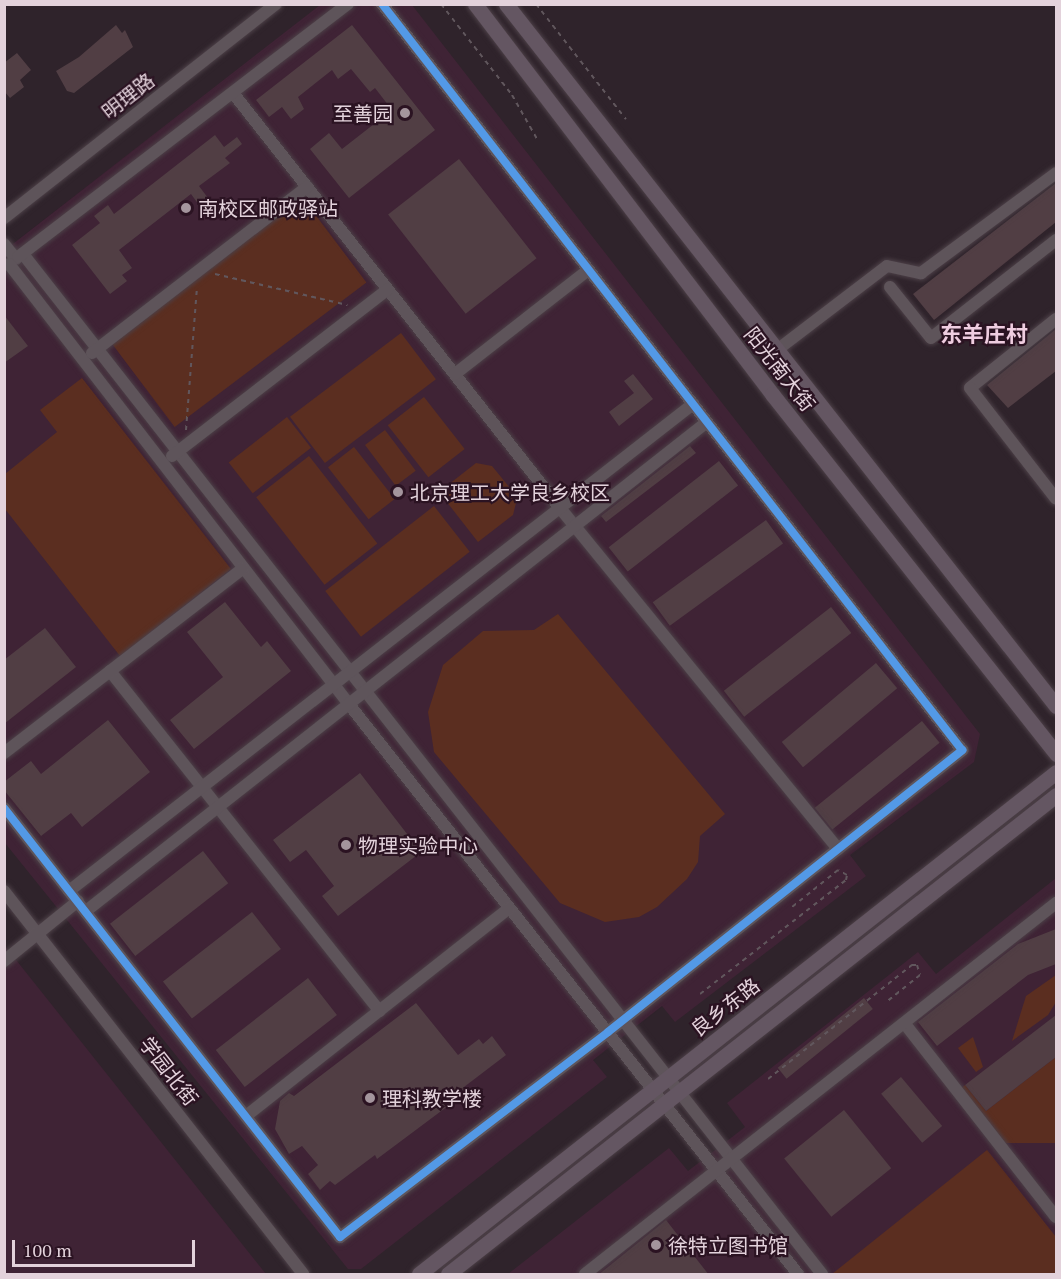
<!DOCTYPE html>
<html>
<head>
<meta charset="utf-8">
<style>
  body { margin:0 }
  #map { position:relative; width:1061px; height:1279px; overflow:hidden; background:#2f232b; font-family:"PT Serif","Noto Sans SC",serif }
  div>[style] { position:absolute }
  .built>* { inset:0; background:#3f2335 }
  .green>* { inset:0; background:#5b2e20; transform-origin:0 0 }
  .building>* { inset:0; background:#513e44; transform-origin:0 0 }
  .path>* { height:2px; margin-top:-1px; transform-origin:0; background:repeating-linear-gradient(90deg,#61575d 0 4.5px,transparent 0 9px) }
  .roads { filter:drop-shadow(0 0 2px #4c4047) drop-shadow(0 0 2px #4c4047) }
  .minor>* { height:12px; margin:-6px; padding:0 6px; transform-origin:6px; border-radius:6px; background:#5e545a }
  .major>* { height:15px; margin:-7.5px; padding:0 7.5px; transform-origin:7.5px; border-radius:7.5px; background:#645662 }
  .cycleway>* { height:8px; margin:-4px; padding:0 4px; transform-origin:4px; border-radius:4px; background:#5399e6 }
  .dots>* { width:16px; height:16px; translate:-50% -50%; box-sizing:border-box; border:3px solid #2b1322; border-radius:50% }
  span { translate:-50% -50%; white-space:nowrap; text-align:center; line-height:1.15; -webkit-text-stroke:4.5px #2b1322; paint-order:stroke }
  .street-label { font-size:20px; color:#e3d2db }
  .poi-label { font-size:20px; color:#e3d2db }
  .right { translate:-100% -50%; text-align:right }
  .left { translate:0 -50%; text-align:left }
  .quarter-label { font-size:22px; color:#efcde0; font-weight:700 }
  .frame { position:absolute; inset:0; border:6px solid #e3d2db; pointer-events:none }
  .scale { position:absolute; left:12px; top:1240px; width:183px; height:27px; box-sizing:border-box; border:3px solid #e3d2db; border-top:0; padding-left:8px; font-size:18px; line-height:21px; white-space:nowrap; color:#e3d2db; -webkit-text-stroke:4px #2b1322; paint-order:stroke }
</style>
</head>
<body>
<div id="map">
  <div class="built">
    <i style="clip-path:polygon(320px 5px,412px 5px,980px 734px,974px 762px,850px 855px,866px 876px,675px 1022px,662px 1006px,593px 1060px,607px 1077px,361px 1269px,348px 1269px,5px 843px,5px 250px)"></i>
    <i style="clip-path:polygon(1056px 878px,1056px 1274px,508px 1274px,669px 1148px,688px 1171px,745px 1127px,727px 1103px,918px 952px,936px 974px)"></i>
    <i style="clip-path:polygon(5px 946px,266px 1274px,5px 1274px)"></i>
  </div>
  <div class="green">
    <i style="left:302px;top:197px;width:107px;height:240px;rotate:53deg"></i>
    <i style="left:401px;top:333px;width:58px;height:139px;rotate:53deg"></i>
    <i style="clip-path:polygon(82px 378px,231px 569px,120px 656px,5px 509px,5px 474px,57px 432px,40px 410px)"></i>
    <i style="left:424px;top:397px;width:66px;height:46px;rotate:52deg"></i>
    <i style="left:287px;top:417px;width:39px;height:74px;rotate:52deg"></i>
    <i style="left:385px;top:430px;width:51px;height:25px;rotate:53deg"></i>
    <i style="left:354px;top:447px;width:66px;height:33px;rotate:52deg"></i>
    <i style="left:309px;top:456px;width:111px;height:67px;rotate:52deg"></i>
    <i style="clip-path:polygon(476px 463px,492px 466px,514px 493px,516px 503px,513px 515px,478px 542px,439px 492px)"></i>
    <i style="left:434px;top:506px;width:58px;height:138px;rotate:52deg"></i>
    <i style="clip-path:polygon(558px 614px,725px 814px,700px 836px,698px 862px,687px 879px,657px 907px,639px 917px,605px 922px,560px 903px,434px 752px,428px 712px,443px 665px,483px 631px,534px 630px)"></i>
    <i style="clip-path:polygon(1056px 975px,1056px 1002px,1048px 1015px,1012px 1041px,1026px 996px)"></i>
    <i style="clip-path:polygon(973px 1037px,983px 1067px,976px 1072px,958px 1048px)"></i>
    <i style="clip-path:polygon(1056px 1057px,1056px 1143px,998px 1143px,958px 1091px,965px 1085px,986px 1111px)"></i>
    <i style="clip-path:polygon(987px 1150px,1056px 1237px,1056px 1274px,832px 1274px)"></i>
  </div>
  <div class="building">
    <i style="clip-path:polygon(116px 25px,122px 33px,125px 30px,133px 47px,74px 93px,67px 91px,56px 71px,79px 57px)"></i>
    <i style="clip-path:polygon(352px 25px,435px 130px,349px 198px,310px 149px,329px 133px,342px 149px,392px 110px,375px 88px,370px 92px,351px 69px,338px 79px,332px 70px,298px 97px,304px 109px,291px 119px,282px 107px,269px 117px,256px 100px)"></i>
    <i style="clip-path:polygon(17px 53px,31px 70px,20px 80px,24px 87px,10px 98px,4px 91px,4px 63px)"></i>
    <i style="clip-path:polygon(215px 135px,224px 147px,237px 137px,242px 144px,225px 158px,230px 163px,199px 186px,208px 198px,199px 205px,191px 194px,119px 250px,132px 268px,122px 275px,127px 281px,110px 294px,72px 245px,100px 223px,94px 216px,108px 205px,114px 214px)"></i>
    <i style="left:459px;top:159px;width:126px;height:90px;rotate:52deg"></i>
    <i style="clip-path:polygon(1056px 183px,1056px 222px,934px 320px,913px 294px)"></i>
    <i style="clip-path:polygon(4px 315px,28px 346px,4px 363px)"></i>
    <i style="clip-path:polygon(1056px 329px,1056px 371px,1008px 408px,987px 385px)"></i>
    <i style="clip-path:polygon(633px 374px,653px 399px,619px 426px,609px 412px,634px 393px,624px 381px)"></i>
    <i style="clip-path:polygon(690px 446px,696px 453px,606px 522px,601px 516px)"></i>
    <i style="left:719px;top:461px;width:31px;height:140px;rotate:52deg"></i>
    <i style="left:766px;top:520px;width:29px;height:140px;rotate:54deg"></i>
    <i style="clip-path:polygon(225px 602px,261px 647px,267px 641px,291px 671px,194px 749px,170px 720px,223px 677px,187px 632px)"></i>
    <i style="left:831px;top:607px;width:33px;height:136px;rotate:52deg"></i>
    <i style="clip-path:polygon(45px 628px,76px 667px,4px 724px,4px 660px)"></i>
    <i style="left:876px;top:663px;width:33px;height:123px;rotate:50deg"></i>
    <i style="clip-path:polygon(108px 720px,150px 772px,82px 827px,71px 813px,41px 836px,4px 790px,4px 782px,31px 761px,41px 774px)"></i>
    <i style="left:922px;top:721px;width:28px;height:138px;rotate:51deg"></i>
    <i style="clip-path:polygon(360px 773px,421px 852px,338px 916px,322px 896px,334px 886px,306px 850px,290px 862px,273px 840px)"></i>
    <i style="left:203px;top:851px;width:41px;height:118px;rotate:52deg"></i>
    <i style="left:252px;top:912px;width:47px;height:113px;rotate:52deg"></i>
    <i style="clip-path:polygon(1056px 929px,1056px 964px,1028px 975px,937px 1046px,918px 1022px,1018px 944px)"></i>
    <i style="left:308px;top:978px;width:47px;height:117px;rotate:52deg"></i>
    <i style="left:864px;top:998px;width:14px;height:111px;rotate:51deg"></i>
    <i style="clip-path:polygon(416px 1003px,458px 1055px,479px 1039px,483px 1044px,492px 1036px,506px 1055px,464px 1087px,468px 1091px,377px 1159px,375px 1155px,335px 1185px,330px 1181px,320px 1190px,308px 1174px,318px 1165px,302px 1146px,289px 1154px,275px 1129px,280px 1101px,289px 1093px,294px 1096px)"></i>
    <i style="clip-path:polygon(1056px 1015px,1056px 1057px,986px 1111px,965px 1085px)"></i>
    <i style="left:901px;top:1077px;width:64px;height:26px;rotate:50deg"></i>
    <i style="left:844px;top:1110px;width:75px;height:77px;rotate:51deg"></i>
    <i style="clip-path:polygon(666px 1220px,709px 1275px,598px 1275px)"></i>
  </div>
  <div class="path">
    <i style="left:441px;top:4px;width:115px;rotate:52deg"></i>
    <i style="left:512px;top:95px;width:51px;rotate:60.4deg"></i>
    <i style="left:536px;top:4px;width:146px;rotate:52deg"></i>
    <i style="left:215px;top:274px;width:136px;rotate:13.2deg"></i>
    <i style="left:186px;top:430px;width:143px;rotate:-85.6deg"></i>
    <i style="left:700px;top:994px;width:185px;rotate:-38deg"></i>
    <i style="left:846px;top:880px;width:5px;rotate:-79deg"></i>
    <i style="left:847px;top:875px;width:10px;rotate:-151deg"></i>
    <i style="left:838px;top:870px;width:59px;rotate:141.2deg"></i>
    <i style="left:768px;top:1079px;width:184px;rotate:-38.4deg"></i>
    <i style="left:912px;top:965px;width:5px"></i>
    <i style="left:917px;top:965px;width:10px;rotate:73deg"></i>
    <i style="left:920px;top:975px;width:45px;rotate:141.3deg"></i>
  </div>
  <div class="roads">
    <div class="minor">
      <i style="left:233px;top:93px;width:528px;rotate:51.76deg"></i>
      <i style="left:560px;top:508px;width:440px;rotate:50.8deg"></i>
      <i style="left:4px;top:218px;width:346px;rotate:-38.2deg"></i>
      <i style="left:4px;top:244px;width:19px;rotate:51deg"></i>
      <i style="left:23px;top:254px;width:1296px;rotate:51.93deg"></i>
      <i style="left:18px;top:257px;width:416px;rotate:-37.5deg"></i>
      <i style="left:9px;top:264px;width:555px;rotate:52.32deg"></i>
      <i style="left:348px;top:703px;width:727px;rotate:51.76deg"></i>
      <i style="left:890px;top:287px;width:65px;rotate:51.2deg"></i>
      <i style="left:931px;top:338px;width:159px;rotate:-38.1deg"></i>
      <i style="left:1056px;top:319px;width:110px;rotate:141.3deg"></i>
      <i style="left:970px;top:388px;width:140px;rotate:52.2deg"></i>
      <i style="left:777px;top:350px;width:138px;rotate:-37.4deg"></i>
      <i style="left:887px;top:266px;width:35px;rotate:12deg"></i>
      <i style="left:921px;top:273px;width:168px;rotate:-36.5deg"></i>
      <i style="left:92px;top:353px;width:272px;rotate:-37.7deg"></i>
      <i style="left:455px;top:374px;width:169px;rotate:-38deg"></i>
      <i style="left:172px;top:456px;width:272px;rotate:-37.7deg"></i>
      <i style="left:110px;top:671px;width:434px;rotate:51.6deg"></i>
      <i style="left:4px;top:753px;width:302px;rotate:-37.7deg"></i>
      <i style="left:4px;top:808px;width:545px;rotate:51.93deg"></i>
      <i style="left:340px;top:1237px;width:337px;rotate:-37.4deg"></i>
      <i style="left:608px;top:1032px;width:453px;rotate:-38.5deg"></i>
      <i style="left:962px;top:750px;width:945px;rotate:-127.86deg"></i>
      <i style="left:4px;top:891px;width:486px;rotate:52deg"></i>
      <i style="left:69px;top:891px;width:792px;rotate:-37.97deg"></i>
      <i style="left:86px;top:911px;width:790px;rotate:-38.22deg"></i>
      <i style="left:4px;top:961px;width:95px;rotate:-39deg"></i>
      <i style="left:905px;top:1024px;width:245px;rotate:52deg"></i>
      <i style="left:246px;top:1116px;width:335px;rotate:-38.3deg"></i>
      <i style="left:585px;top:1274px;width:600px;rotate:-38.23deg"></i>
    </div>
    <div class="major">
      <i style="left:475px;top:4px;width:490px;rotate:52.7deg"></i>
      <i style="left:772px;top:394px;width:459px;rotate:51.7deg"></i>
      <i style="left:506px;top:4px;width:892px;rotate:51.92deg"></i>
      <i style="left:419px;top:1274px;width:811px;rotate:-38.24deg"></i>
      <i style="left:448px;top:1274px;width:774px;rotate:-38.23deg"></i>
    </div>
  </div>
  <div class="cycleway">
    <i style="left:4px;top:808px;width:545px;rotate:51.93deg"></i>
    <i style="left:340px;top:1237px;width:337px;rotate:-37.4deg"></i>
    <i style="left:608px;top:1032px;width:453px;rotate:-38.5deg"></i>
    <i style="left:962px;top:750px;width:945px;rotate:-127.86deg"></i>
  </div>
  <div class="dots">
    <i style="left:405px;top:113px;background:#a4959d"></i>
    <i style="left:186px;top:208px;background:#a4959d"></i>
    <i style="left:398px;top:492px;background:#a4959d"></i>
    <i style="left:346px;top:845px;background:#a4959d"></i>
    <i style="left:370px;top:1098px;background:#a4959d"></i>
    <i style="left:656px;top:1245px;background:#a4959d"></i>
  </div>
  <div class="street-label">
    <span style="left:128px;top:96px;rotate:-38deg">明理路</span>
    <span style="left:780px;top:369px;rotate:52deg">阳光南大街</span>
    <span style="left:725px;top:1007px;rotate:-38deg">良乡东路</span>
    <span style="left:169px;top:1071px;rotate:52deg">学园北街</span>
  </div>
  <div class="poi-label">
    <span class="right" style="left:393px;top:113px">至善园</span>
    <span class="left" style="left:198px;top:208px">南校区邮政驿站</span>
    <span class="left" style="left:410px;top:492px">北京理工大学良乡校区</span>
    <span class="left" style="left:358px;top:845px">物理实验中心</span>
    <span class="left" style="left:382px;top:1098px">理科教学楼</span>
    <span class="left" style="left:668px;top:1245px">徐特立图书馆</span>
  </div>
  <div class="quarter-label">
    <span style="left:984px;top:334px">东羊庄村</span>
  </div>
  <div class="frame"></div>
  <div class="scale">100 m</div>
</div>
</body>
</html>
